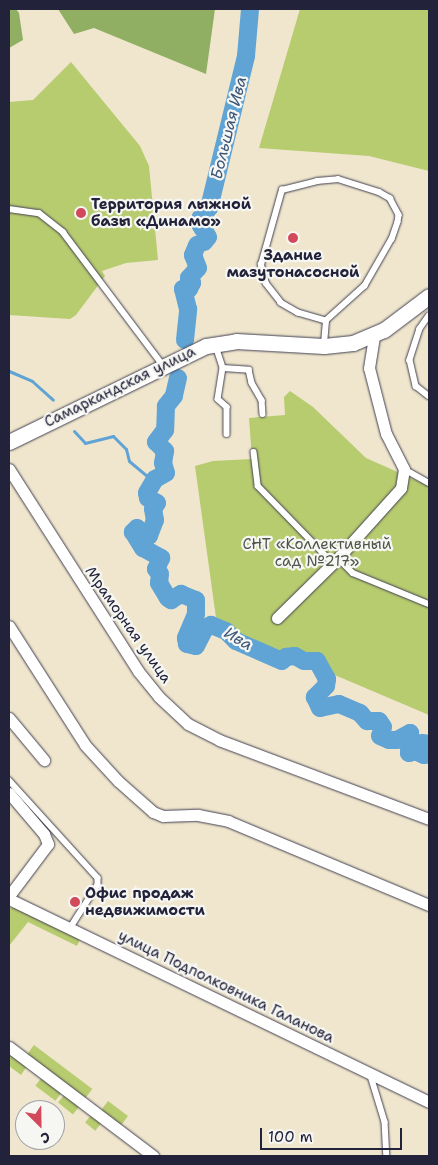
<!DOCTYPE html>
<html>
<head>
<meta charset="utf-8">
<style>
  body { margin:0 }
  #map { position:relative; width:438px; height:1165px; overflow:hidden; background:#efe6cd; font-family:"Shantell Sans",sans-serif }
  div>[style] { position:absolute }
  .green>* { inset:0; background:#b7cb6f; transform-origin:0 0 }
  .forest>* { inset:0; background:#91af62 }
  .stream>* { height:3px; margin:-1.5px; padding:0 1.5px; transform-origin:1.5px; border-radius:1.5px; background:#60a3d5 }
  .river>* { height:18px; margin:-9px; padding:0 9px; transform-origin:9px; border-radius:9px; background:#60a3d5 }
  .roads { filter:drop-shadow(0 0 1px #413f51) drop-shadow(0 0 1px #413f51) }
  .lane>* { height:5.5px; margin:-2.75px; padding:0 2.75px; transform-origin:2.75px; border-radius:2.75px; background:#fff }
  .street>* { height:11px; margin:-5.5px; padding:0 5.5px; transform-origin:5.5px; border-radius:5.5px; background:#fff }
  .secondary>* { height:15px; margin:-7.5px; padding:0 7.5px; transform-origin:7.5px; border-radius:7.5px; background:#fff }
  .dots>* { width:14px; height:14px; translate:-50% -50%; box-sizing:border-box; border:2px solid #f6f6f2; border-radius:50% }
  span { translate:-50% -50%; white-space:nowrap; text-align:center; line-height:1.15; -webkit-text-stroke:4.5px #f6f6f2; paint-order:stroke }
  .poi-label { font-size:15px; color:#22223b; font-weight:700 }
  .left { translate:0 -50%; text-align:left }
  .street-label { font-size:15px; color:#22223b }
  .park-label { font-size:15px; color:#4f554b }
  .water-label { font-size:16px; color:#3b5679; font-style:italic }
  .frame { position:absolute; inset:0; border:10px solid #22223b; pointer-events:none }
  .north { position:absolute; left:15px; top:1100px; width:50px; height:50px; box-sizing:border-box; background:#f6f6f2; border:1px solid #a1a1a9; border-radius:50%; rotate:157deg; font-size:14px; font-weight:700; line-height:20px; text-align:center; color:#22223b }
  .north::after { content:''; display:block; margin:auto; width:18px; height:22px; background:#d1495b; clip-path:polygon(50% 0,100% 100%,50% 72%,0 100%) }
  .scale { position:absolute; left:260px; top:1128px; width:142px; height:22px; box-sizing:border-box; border:2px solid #22223b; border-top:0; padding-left:6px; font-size:15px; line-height:18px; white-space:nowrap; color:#22223b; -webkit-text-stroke:4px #f6f6f2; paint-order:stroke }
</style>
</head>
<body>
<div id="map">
  <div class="green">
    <i style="clip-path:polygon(300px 9px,429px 9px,429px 171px,369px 156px,259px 148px)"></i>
    <i style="clip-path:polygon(71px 62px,140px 146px,149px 166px,158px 260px,126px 263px,102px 271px,105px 276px,76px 315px,70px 319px,9px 315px,9px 102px,33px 100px)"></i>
    <i style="clip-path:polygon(290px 391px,313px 407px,366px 458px,429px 486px,429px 715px,217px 625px,195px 466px,213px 461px,252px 459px,249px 418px,285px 415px,284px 397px)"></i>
    <i style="clip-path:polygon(14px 907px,80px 939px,77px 946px,28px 922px,9px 946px,9px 909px)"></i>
    <i style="left:34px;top:1045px;width:73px;height:13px;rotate:37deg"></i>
    <i style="clip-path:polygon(9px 1054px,27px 1066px,21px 1075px,9px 1066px)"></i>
    <i style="left:42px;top:1077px;width:25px;height:11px;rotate:37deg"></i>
    <i style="left:65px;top:1094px;width:19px;height:11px;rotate:39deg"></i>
    <i style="left:108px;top:1101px;width:25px;height:13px;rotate:37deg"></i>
    <i style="left:92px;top:1114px;width:13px;height:11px;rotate:39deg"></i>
  </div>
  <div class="forest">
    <i style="clip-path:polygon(9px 9px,16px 9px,19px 13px,23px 40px,9px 48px)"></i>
    <i style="clip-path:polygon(58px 9px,215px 9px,206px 74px,94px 28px,74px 34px)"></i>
  </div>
  <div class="stream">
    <i style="left:9px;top:371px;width:25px;rotate:23deg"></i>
    <i style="left:32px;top:381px;width:28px;rotate:42deg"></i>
    <i style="left:74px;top:431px;width:16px;rotate:47deg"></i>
    <i style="left:85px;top:443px;width:29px;rotate:-14deg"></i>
    <i style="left:113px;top:436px;width:18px;rotate:45deg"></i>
    <i style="left:126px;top:449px;width:12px;rotate:76deg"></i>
    <i style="left:129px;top:461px;width:33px;rotate:40deg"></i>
  </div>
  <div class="river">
    <i style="left:204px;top:242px;width:6px;rotate:-51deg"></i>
    <i style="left:208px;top:237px;width:13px;rotate:-122deg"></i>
    <i style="left:201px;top:226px;width:9px;rotate:-90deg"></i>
    <i style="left:201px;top:217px;width:12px;rotate:-48deg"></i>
    <i style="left:209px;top:208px;width:156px;rotate:-76.3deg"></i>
    <i style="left:246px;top:56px;width:47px;rotate:-85.1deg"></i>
    <i style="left:185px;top:340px;width:31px;rotate:-84deg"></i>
    <i style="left:188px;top:309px;width:21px;rotate:-104deg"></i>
    <i style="left:183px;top:289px;width:6px"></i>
    <i style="left:189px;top:289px;width:7px;rotate:-63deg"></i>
    <i style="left:192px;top:283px;width:6px;rotate:-121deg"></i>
    <i style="left:189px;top:278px;width:13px;rotate:-48deg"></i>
    <i style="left:198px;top:268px;width:14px;rotate:-111deg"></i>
    <i style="left:193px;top:255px;width:11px;rotate:-68deg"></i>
    <i style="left:178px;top:378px;width:18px;rotate:103deg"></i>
    <i style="left:174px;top:396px;width:13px;rotate:129deg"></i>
    <i style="left:166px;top:406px;width:24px;rotate:92deg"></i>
    <i style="left:165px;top:430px;width:15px;rotate:127deg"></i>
    <i style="left:156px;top:442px;width:13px;rotate:45deg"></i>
    <i style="left:165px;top:451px;width:12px;rotate:99deg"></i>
    <i style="left:163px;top:463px;width:10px;rotate:73deg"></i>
    <i style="left:166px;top:473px;width:13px;rotate:151deg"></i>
    <i style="left:155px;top:479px;width:16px;rotate:120deg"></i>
    <i style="left:147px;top:493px;width:5px;rotate:79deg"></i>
    <i style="left:148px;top:498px;width:10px;rotate:29deg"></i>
    <i style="left:157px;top:503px;width:7px;rotate:124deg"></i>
    <i style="left:153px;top:509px;width:11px;rotate:80deg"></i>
    <i style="left:155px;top:520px;width:17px;rotate:111deg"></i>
    <i style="left:149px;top:536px;width:6px;rotate:180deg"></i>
    <i style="left:143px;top:536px;width:10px;rotate:-127deg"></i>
    <i style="left:137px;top:528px;width:6px;rotate:135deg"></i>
    <i style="left:133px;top:532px;width:19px;rotate:58deg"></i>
    <i style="left:143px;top:548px;width:21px;rotate:29deg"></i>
    <i style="left:161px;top:558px;width:12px;rotate:114deg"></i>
    <i style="left:156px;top:569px;width:6px;rotate:51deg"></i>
    <i style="left:160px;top:574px;width:9px;rotate:96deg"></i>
    <i style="left:159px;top:583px;width:17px;rotate:59deg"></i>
    <i style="left:168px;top:598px;width:4px;rotate:34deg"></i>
    <i style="left:171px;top:600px;width:12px;rotate:-31deg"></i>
    <i style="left:181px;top:594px;width:16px;rotate:22deg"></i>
    <i style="left:196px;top:600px;width:14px;rotate:90deg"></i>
    <i style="left:196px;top:614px;width:26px;rotate:113deg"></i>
    <i style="left:186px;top:638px;width:6px;rotate:81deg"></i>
    <i style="left:187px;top:644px;width:9px;rotate:13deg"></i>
    <i style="left:196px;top:646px;width:20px;rotate:-63deg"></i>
    <i style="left:205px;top:628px;width:7px;rotate:-27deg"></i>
    <i style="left:211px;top:625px;width:16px;rotate:22deg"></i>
    <i style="left:226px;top:631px;width:14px;rotate:45deg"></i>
    <i style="left:236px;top:641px;width:50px;rotate:23.5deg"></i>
    <i style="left:282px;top:661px;width:6px;rotate:-45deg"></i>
    <i style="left:286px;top:657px;width:9px;rotate:-6deg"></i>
    <i style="left:295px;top:656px;width:10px;rotate:29deg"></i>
    <i style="left:304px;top:661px;width:13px"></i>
    <i style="left:317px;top:661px;width:21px;rotate:61deg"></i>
    <i style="left:327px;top:679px;width:7px;rotate:98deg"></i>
    <i style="left:326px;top:686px;width:16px;rotate:135deg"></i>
    <i style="left:315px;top:697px;width:12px;rotate:66deg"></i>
    <i style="left:320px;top:708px;width:19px;rotate:-12deg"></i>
    <i style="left:339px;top:704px;width:23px;rotate:23deg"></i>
    <i style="left:360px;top:713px;width:11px;rotate:49deg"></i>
    <i style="left:367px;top:721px;width:12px"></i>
    <i style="left:379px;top:721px;width:7px;rotate:56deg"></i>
    <i style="left:383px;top:727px;width:9px;rotate:108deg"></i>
    <i style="left:380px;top:736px;width:10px;rotate:24deg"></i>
    <i style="left:389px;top:740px;width:8px"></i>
    <i style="left:397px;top:740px;width:15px;rotate:-28deg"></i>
    <i style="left:410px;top:733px;width:20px;rotate:93deg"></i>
    <i style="left:409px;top:753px;width:6px;rotate:-18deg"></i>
    <i style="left:415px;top:751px;width:10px;rotate:24deg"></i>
    <i style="left:424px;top:755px;width:5px;rotate:-53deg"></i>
    <i style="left:427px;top:751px;width:9px;rotate:-122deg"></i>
    <i style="left:422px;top:743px;width:7px;rotate:8deg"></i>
  </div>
  <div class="roads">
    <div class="lane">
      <i style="left:9px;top:209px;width:30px;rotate:8deg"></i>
      <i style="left:39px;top:213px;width:31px;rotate:38deg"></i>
      <i style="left:63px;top:232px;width:166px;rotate:53.1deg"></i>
      <i style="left:429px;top:316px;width:16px;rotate:125deg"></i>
      <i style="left:420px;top:329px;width:33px;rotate:108deg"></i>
      <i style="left:410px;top:360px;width:27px;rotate:77deg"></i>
      <i style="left:416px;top:386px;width:16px;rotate:38deg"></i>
      <i style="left:324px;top:344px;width:23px;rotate:-85deg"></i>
      <i style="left:326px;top:321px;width:29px;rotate:-164deg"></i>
      <i style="left:298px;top:313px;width:20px;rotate:-150deg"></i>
      <i style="left:281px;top:303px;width:24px;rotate:-128deg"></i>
      <i style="left:266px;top:284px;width:20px;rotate:-105deg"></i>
      <i style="left:261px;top:265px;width:78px;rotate:-74.4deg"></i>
      <i style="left:282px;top:190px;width:36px;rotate:-14deg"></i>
      <i style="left:317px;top:181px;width:21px;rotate:-5deg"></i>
      <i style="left:338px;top:179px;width:43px;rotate:17.6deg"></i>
      <i style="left:379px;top:192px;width:13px;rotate:29deg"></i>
      <i style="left:390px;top:198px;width:19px;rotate:62deg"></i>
      <i style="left:399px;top:215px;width:7px;rotate:98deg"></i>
      <i style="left:398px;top:222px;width:18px;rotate:109deg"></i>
      <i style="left:392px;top:239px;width:54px;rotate:119.9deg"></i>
      <i style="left:365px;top:286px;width:52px;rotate:138.1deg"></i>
      <i style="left:216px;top:346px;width:23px;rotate:72deg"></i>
      <i style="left:223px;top:368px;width:31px;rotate:99deg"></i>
      <i style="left:218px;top:399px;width:12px;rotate:42deg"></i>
      <i style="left:227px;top:407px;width:27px;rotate:90deg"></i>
      <i style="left:223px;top:368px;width:26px;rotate:4deg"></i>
      <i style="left:249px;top:370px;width:13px;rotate:77deg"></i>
      <i style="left:252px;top:383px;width:20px;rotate:60deg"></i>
      <i style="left:262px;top:400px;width:14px;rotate:86deg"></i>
      <i style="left:254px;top:452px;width:34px;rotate:83deg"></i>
      <i style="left:258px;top:486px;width:106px;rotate:45.8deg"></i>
      <i style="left:404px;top:469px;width:29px;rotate:29deg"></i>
      <i style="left:338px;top:558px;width:21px;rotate:45deg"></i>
      <i style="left:353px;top:573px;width:82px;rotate:22.2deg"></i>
      <i style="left:9px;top:780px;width:132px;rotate:47.8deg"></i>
      <i style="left:98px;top:878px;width:7px;rotate:90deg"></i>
      <i style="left:98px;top:885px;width:52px;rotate:122.5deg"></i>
      <i style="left:371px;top:1076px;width:48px;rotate:73.1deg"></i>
      <i style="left:385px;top:1122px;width:34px;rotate:87deg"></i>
    </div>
    <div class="street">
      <i style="left:9px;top:469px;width:240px;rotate:57.4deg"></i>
      <i style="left:138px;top:671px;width:33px;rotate:51deg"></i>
      <i style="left:159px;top:697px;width:40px;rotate:43deg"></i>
      <i style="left:188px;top:724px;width:35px;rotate:27deg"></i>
      <i style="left:219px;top:740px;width:224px;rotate:20.6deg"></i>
      <i style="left:277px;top:618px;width:86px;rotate:-44.5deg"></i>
      <i style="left:338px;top:558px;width:94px;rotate:-48deg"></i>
      <i style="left:401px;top:488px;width:19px;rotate:-81deg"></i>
      <i style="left:404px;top:469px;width:39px;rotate:-117deg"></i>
      <i style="left:386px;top:434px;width:68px;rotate:-104.4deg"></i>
      <i style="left:369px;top:368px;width:32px;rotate:-81deg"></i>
      <i style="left:9px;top:626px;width:141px;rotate:57.4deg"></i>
      <i style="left:85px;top:745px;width:49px;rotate:47.5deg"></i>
      <i style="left:118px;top:781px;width:47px;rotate:41.5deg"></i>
      <i style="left:153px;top:812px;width:11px;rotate:22deg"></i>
      <i style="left:163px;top:816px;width:35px;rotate:-2deg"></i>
      <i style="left:198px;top:815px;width:31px;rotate:11deg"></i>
      <i style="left:228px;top:821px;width:218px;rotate:22.7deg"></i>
      <i style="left:9px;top:718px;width:55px;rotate:50.2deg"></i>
      <i style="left:9px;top:793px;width:54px;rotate:49.5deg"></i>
      <i style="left:44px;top:834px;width:11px;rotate:68deg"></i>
      <i style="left:48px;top:844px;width:65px;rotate:126.9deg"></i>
      <i style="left:9px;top:899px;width:466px;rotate:25.8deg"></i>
      <i style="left:9px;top:1047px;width:181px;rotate:37.1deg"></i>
    </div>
    <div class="secondary">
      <i style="left:9px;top:442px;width:219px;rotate:-26deg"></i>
      <i style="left:206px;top:346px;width:30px;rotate:-9deg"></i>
      <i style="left:236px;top:341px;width:88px;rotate:3.3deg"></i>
      <i style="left:324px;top:346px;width:29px;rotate:-6deg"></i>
      <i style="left:353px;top:343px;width:34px;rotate:-23deg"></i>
      <i style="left:384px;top:330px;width:56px;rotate:-37.1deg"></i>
    </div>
  </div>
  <div class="dots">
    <i style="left:81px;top:213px;background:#d1495b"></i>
    <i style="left:293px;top:238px;background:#d1495b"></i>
    <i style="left:75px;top:902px;background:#d1495b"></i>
  </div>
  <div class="poi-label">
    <span class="left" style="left:91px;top:213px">Территория лыжной<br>базы «Динамо»</span>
    <span style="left:293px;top:264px">Здание<br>мазутонасосной</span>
    <span class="left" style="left:85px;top:902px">Офис продаж<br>недвижимости</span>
  </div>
  <div class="street-label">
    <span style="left:120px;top:387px;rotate:-26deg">Самаркандская улица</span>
    <span style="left:128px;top:625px;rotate:55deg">Мраморная улица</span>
    <span style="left:226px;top:987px;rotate:26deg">улица Подполковника Галанова</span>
  </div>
  <div class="park-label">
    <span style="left:317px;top:553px">СНТ «Коллективный<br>сад №217»</span>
  </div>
  <div class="water-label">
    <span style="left:229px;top:128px;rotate:-76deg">Большая Ива</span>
    <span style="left:238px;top:639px;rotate:30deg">Ива</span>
  </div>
  <div class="frame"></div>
  <div class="north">С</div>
  <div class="scale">100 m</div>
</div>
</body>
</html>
